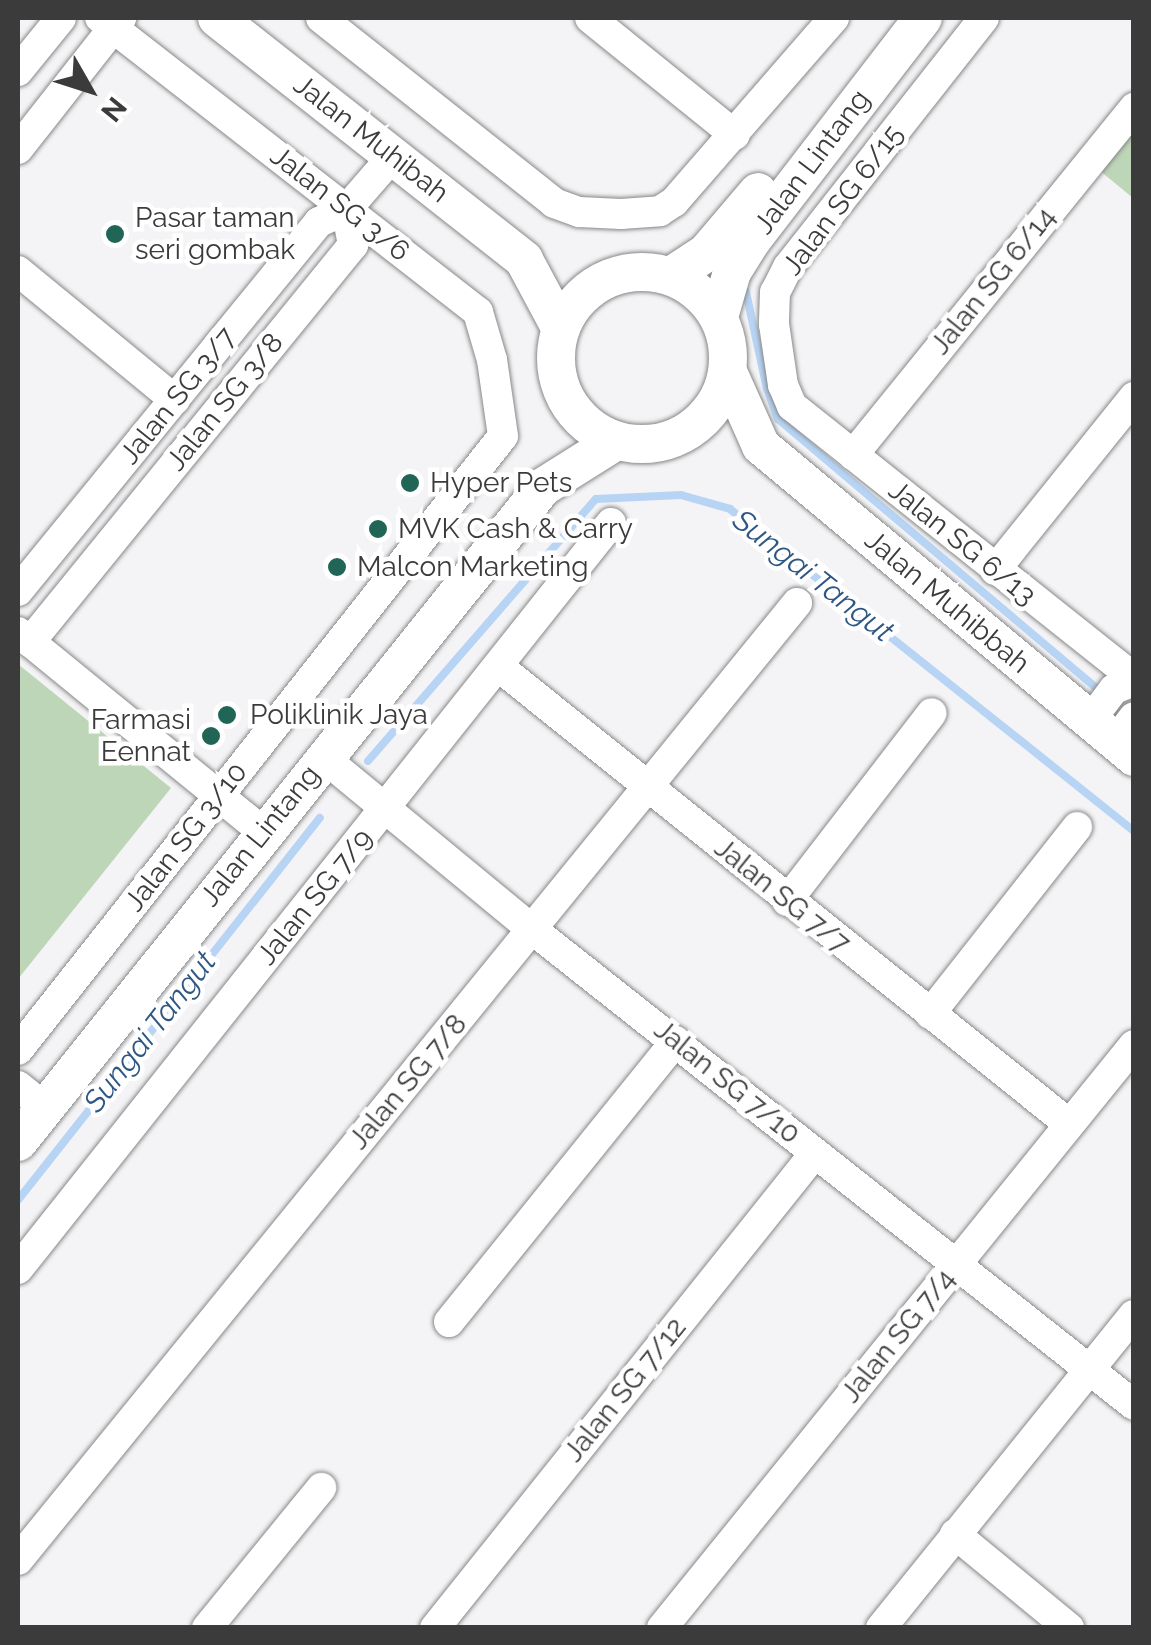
<!DOCTYPE html>
<html>
<head>
<meta charset="utf-8">
<style>
  body { margin:0 }
  #map { position:relative; width:1151px; height:1645px; overflow:hidden; background:#f4f4f6; font-family:Raleway,sans-serif }
  div>[style] { position:absolute }
  .green>* { inset:0; background:#bed6b8 }
  .stream>* { height:8px; margin:-4px; padding:0 4px; transform-origin:4px; border-radius:4px; background:#b7d4f5 }
  .roads { filter:drop-shadow(0 0 2px #878889) drop-shadow(0 0 2px #878889) }
  .minor>* { height:30px; margin:-15px; padding:0 15px; transform-origin:15px; border-radius:15px; background:#fff }
  .tertiary>* { height:38px; margin:-19px; padding:0 19px; transform-origin:19px; border-radius:19px; background:#fff }
  .tertiary>.ring { margin:-19px; padding:0; box-sizing:content-box; background:none; border:38px solid #fff; border-radius:50% }
  .dots>* { width:28px; height:28px; translate:-50% -50%; box-sizing:border-box; border:5px solid #fff; border-radius:50% }
  span { translate:-50% -50%; white-space:nowrap; text-align:center; line-height:1.15; -webkit-text-stroke:9px #fff; paint-order:stroke }
  .street-label { font-size:28px; color:#3b3b3c }
  .poi-label { font-size:28px; color:#3b3b3c }
  .left { translate:0 -50%; text-align:left }
  .right { translate:-100% -50%; text-align:right }
  .water-label { font-size:30px; color:#2e5783; font-style:italic }
  .frame { position:absolute; inset:0; border:20px solid #3b3b3c; pointer-events:none }
  .north { position:absolute; left:40px; top:40px; width:100px; height:100px; -webkit-text-stroke:8px #fff; paint-order:stroke; rotate:129deg; font-size:28px; font-weight:700; line-height:40px; text-align:center; color:#3b3b3c }
  .north::after { content:''; display:block; margin:auto; width:35px; height:45px; background:#3b3b3c; clip-path:polygon(50% 0,100% 100%,50% 72%,0 100%) }
</style>
</head>
<body>
<div id="map">
  <div class="green">
    <i style="clip-path:polygon(1133px 127px,1133px 198px,1099px 170px)"></i>
    <i style="clip-path:polygon(18px 664px,171px 788px,18px 979px)"></i>
  </div>
  <div class="stream">
    <i style="left:746px;top:292px;width:99px;rotate:77.8deg"></i>
    <i style="left:767px;top:389px;width:32px;rotate:70deg"></i>
    <i style="left:778px;top:419px;width:422px;rotate:40.2deg"></i>
    <i style="left:368px;top:761px;width:347px;rotate:-49deg"></i>
    <i style="left:596px;top:499px;width:85px;rotate:-2.7deg"></i>
    <i style="left:681px;top:495px;width:51px;rotate:15.9deg"></i>
    <i style="left:730px;top:509px;width:517px;rotate:38.56deg"></i>
    <i style="left:18px;top:1200px;width:487px;rotate:-51.7deg"></i>
  </div>
  <div class="roads">
    <div class="minor">
      <i style="left:321px;top:18px;width:298px;rotate:38.4deg"></i>
      <i style="left:554px;top:203px;width:27px;rotate:20deg"></i>
      <i style="left:579px;top:212px;width:42px;rotate:2.7deg"></i>
      <i style="left:621px;top:214px;width:39px;rotate:-4deg"></i>
      <i style="left:660px;top:211px;width:17px;rotate:-33deg"></i>
      <i style="left:674px;top:202px;width:244px;rotate:-49deg"></i>
      <i style="left:590px;top:18px;width:186px;rotate:38.9deg"></i>
      <i style="left:984px;top:18px;width:317px;rotate:128.2deg"></i>
      <i style="left:788px;top:267px;width:28px;rotate:117deg"></i>
      <i style="left:775px;top:292px;width:32px;rotate:92deg"></i>
      <i style="left:774px;top:324px;width:62px;rotate:81.6deg"></i>
      <i style="left:783px;top:385px;width:23px;rotate:67deg"></i>
      <i style="left:792px;top:406px;width:437px;rotate:38.5deg"></i>
      <i style="left:18px;top:71px;width:68px;rotate:-50.9deg"></i>
      <i style="left:18px;top:149px;width:167px;rotate:-51.8deg"></i>
      <i style="left:18px;top:271px;width:203px;rotate:39.4deg"></i>
      <i style="left:853px;top:455px;width:447px;rotate:-51deg"></i>
      <i style="left:995px;top:570px;width:222px;rotate:-51.2deg"></i>
      <i style="left:18px;top:591px;width:476px;rotate:-50.8deg"></i>
      <i style="left:319px;top:222px;width:30px;rotate:-24deg"></i>
      <i style="left:346px;top:210px;width:72px;rotate:-49deg"></i>
      <i style="left:18px;top:632px;width:316px;rotate:39.2deg"></i>
      <i style="left:30px;top:642px;width:512px;rotate:-50.87deg"></i>
      <i style="left:353px;top:245px;width:36px;rotate:-101deg"></i>
      <i style="left:498px;top:666px;width:732px;rotate:38.73deg"></i>
      <i style="left:1089px;top:722px;width:41px;rotate:-52.9deg"></i>
      <i style="left:1114px;top:689px;width:22px;rotate:-22deg"></i>
      <i style="left:1115px;top:742px;width:31px;rotate:-53deg"></i>
      <i style="left:323px;top:757px;width:272px;rotate:39.5deg"></i>
      <i style="left:533px;top:930px;width:766px;rotate:38.32deg"></i>
      <i style="left:787px;top:901px;width:237px;rotate:-52.4deg"></i>
      <i style="left:930px;top:1014px;width:238px;rotate:-51.8deg"></i>
      <i style="left:18px;top:1050px;width:782px;rotate:-51.69deg"></i>
      <i style="left:503px;top:436px;width:77px;rotate:-98.2deg"></i>
      <i style="left:492px;top:360px;width:50px;rotate:-106.3deg"></i>
      <i style="left:478px;top:312px;width:479px;rotate:-142.1deg"></i>
      <i style="left:18px;top:1086px;width:35px;rotate:39deg"></i>
      <i style="left:18px;top:1269px;width:953px;rotate:-51.52deg"></i>
      <i style="left:449px;top:1322px;width:361px;rotate:-51.1deg"></i>
      <i style="left:955px;top:1534px;width:148px;rotate:39.5deg"></i>
      <i style="left:18px;top:1560px;width:1234px;rotate:-50.85deg"></i>
      <i style="left:207px;top:1628px;width:181px;rotate:-50.8deg"></i>
      <i style="left:435px;top:1628px;width:608px;rotate:-51.34deg"></i>
      <i style="left:662px;top:1628px;width:750px;rotate:-51.01deg"></i>
      <i style="left:881px;top:1628px;width:402px;rotate:-51.1deg"></i>
    </div>
    <div class="tertiary">
      <i style="left:217px;top:18px;width:391px;rotate:38.2deg"></i>
      <i style="left:524px;top:260px;width:78px;rotate:61.8deg"></i>
      <i class="ring" style="left:556px;top:272px;width:134px;height:134px"></i>
      <i style="left:671px;top:276px;width:42px;rotate:-33.3deg"></i>
      <i style="left:706px;top:253px;width:80px;rotate:-49.6deg"></i>
      <i style="left:719px;top:317px;width:47px;rotate:-73.9deg"></i>
      <i style="left:732px;top:272px;width:38px;rotate:-58deg"></i>
      <i style="left:752px;top:240px;width:280px;rotate:-52.4deg"></i>
      <i style="left:728px;top:372px;width:81px;rotate:66deg"></i>
      <i style="left:761px;top:446px;width:486px;rotate:39.8deg"></i>
      <i style="left:18px;top:1142px;width:839px;rotate:-51.29deg"></i>
      <i style="left:543px;top:487px;width:86px;rotate:-32.2deg"></i>
    </div>
  </div>
  <div class="dots">
    <i style="left:115px;top:234px;background:#216556"></i>
    <i style="left:410px;top:483px;background:#216556"></i>
    <i style="left:378px;top:529px;background:#216556"></i>
    <i style="left:337px;top:567px;background:#216556"></i>
    <i style="left:227px;top:715px;background:#216556"></i>
    <i style="left:211px;top:736px;background:#216556"></i>
  </div>
  <div class="street-label">
    <span style="left:371px;top:139px;rotate:38deg">Jalan Muhibah</span>
    <span style="left:812px;top:162px;rotate:-53deg">Jalan Lintang</span>
    <span style="left:843px;top:200px;rotate:-53deg">Jalan SG 6/15</span>
    <span style="left:340px;top:204px;rotate:38deg">Jalan SG 3/6</span>
    <span style="left:993px;top:281px;rotate:-51deg">Jalan SG 6/14</span>
    <span style="left:178px;top:396px;rotate:-51deg">Jalan SG 3/7</span>
    <span style="left:225px;top:402px;rotate:-51deg">Jalan SG 3/8</span>
    <span style="left:962px;top:543px;rotate:39deg">Jalan SG 6/13</span>
    <span style="left:947px;top:602px;rotate:40deg">Jalan Muhibbah</span>
    <span style="left:260px;top:836px;rotate:-51deg">Jalan Lintang</span>
    <span style="left:186px;top:837px;rotate:-52deg">Jalan SG 3/10</span>
    <span style="left:782px;top:896px;rotate:39deg">Jalan SG 7/7</span>
    <span style="left:315px;top:897px;rotate:-51deg">Jalan SG 7/9</span>
    <span style="left:408px;top:1082px;rotate:-50deg">Jalan SG 7/8</span>
    <span style="left:727px;top:1082px;rotate:39deg">Jalan SG 7/10</span>
    <span style="left:898px;top:1336px;rotate:-51deg">Jalan SG 7/4</span>
    <span style="left:625px;top:1390px;rotate:-51deg">Jalan SG 7/12</span>
  </div>
  <div class="poi-label">
    <span class="left" style="left:135px;top:234px">Pasar taman<br>seri gombak</span>
    <span class="left" style="left:430px;top:483px">Hyper Pets</span>
    <span class="left" style="left:398px;top:529px">MVK Cash &amp; Carry</span>
    <span class="left" style="left:357px;top:567px">Malcon Marketing</span>
    <span class="left" style="left:250px;top:715px">Poliklinik Jaya</span>
    <span class="right" style="left:191px;top:736px">Farmasi<br>Eennat</span>
  </div>
  <div class="water-label">
    <span style="left:813px;top:576px;rotate:38deg">Sungai Tangut</span>
    <span style="left:150px;top:1032px;rotate:-52deg">Sungai Tangut</span>
  </div>
  <div class="frame"></div>
  <div class="north">N</div>
</div>
</body>
</html>
